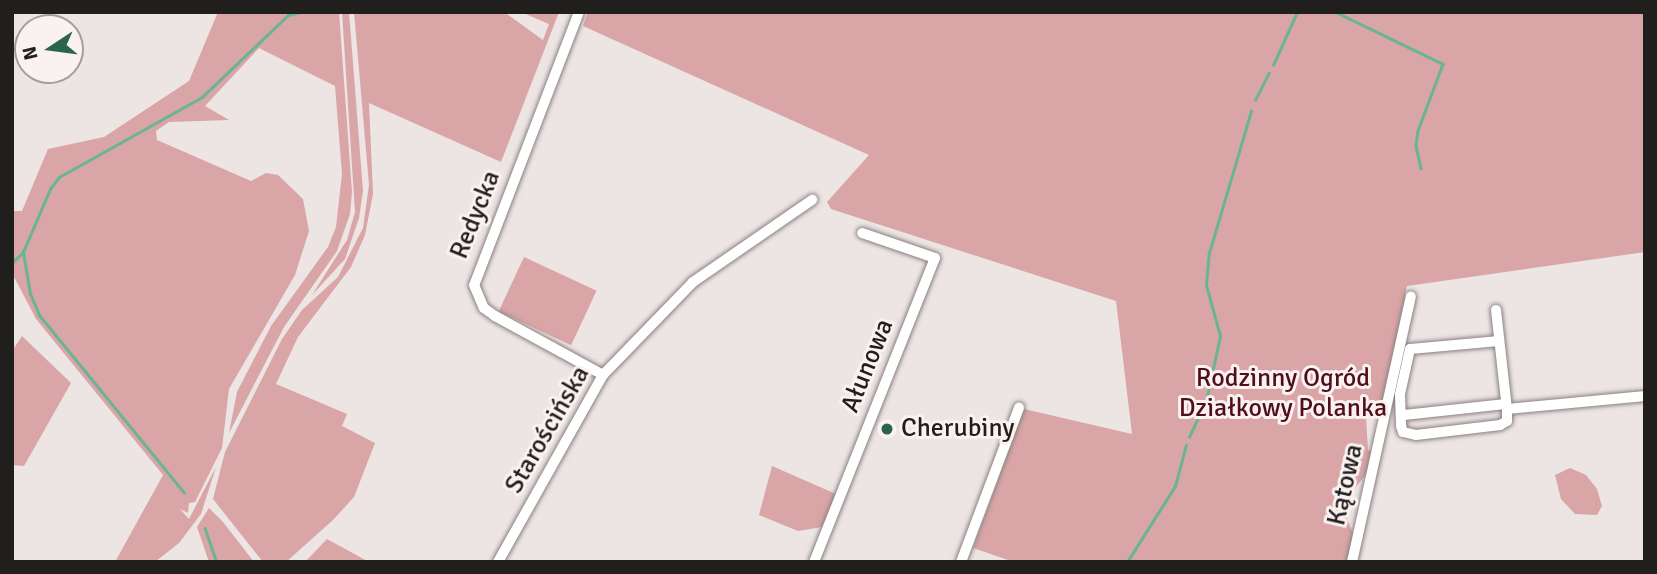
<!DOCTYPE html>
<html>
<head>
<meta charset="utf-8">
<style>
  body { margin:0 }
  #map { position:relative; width:1657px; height:574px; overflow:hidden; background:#ede4e4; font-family:Signika,sans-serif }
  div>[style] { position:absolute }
  .green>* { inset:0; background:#d9a5a6; transform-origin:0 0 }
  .stream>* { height:2.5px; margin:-1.25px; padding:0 1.25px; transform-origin:1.25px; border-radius:1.25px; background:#6ab493 }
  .roads { filter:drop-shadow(0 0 2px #8a8181) drop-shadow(0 0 2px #8a8181) }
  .minor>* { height:10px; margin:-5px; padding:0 5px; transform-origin:5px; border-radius:5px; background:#fff }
  .dots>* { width:19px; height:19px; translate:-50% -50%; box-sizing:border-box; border:4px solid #faf1f1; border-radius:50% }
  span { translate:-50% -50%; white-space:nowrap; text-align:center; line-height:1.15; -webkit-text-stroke:6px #faf1f1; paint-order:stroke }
  .street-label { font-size:26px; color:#211e1e }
  .park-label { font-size:26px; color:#4f0e18 }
  .poi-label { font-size:26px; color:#211e1e }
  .left { translate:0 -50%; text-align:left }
  .frame { position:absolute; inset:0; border:14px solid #211e1e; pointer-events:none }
  .north { position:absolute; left:14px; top:14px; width:70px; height:70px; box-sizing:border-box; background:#faf1f1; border:2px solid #a39d9d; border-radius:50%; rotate:257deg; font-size:19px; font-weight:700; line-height:28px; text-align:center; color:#211e1e }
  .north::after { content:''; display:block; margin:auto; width:24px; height:32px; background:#2b644c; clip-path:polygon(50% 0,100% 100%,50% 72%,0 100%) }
</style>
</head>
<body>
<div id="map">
  <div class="green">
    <i style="clip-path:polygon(218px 12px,339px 12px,352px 192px,350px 214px,337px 251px,284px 327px,229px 433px,237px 392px,271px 326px,328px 247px,336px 227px,342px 174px,335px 86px,259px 48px,205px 106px,229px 120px,169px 122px,156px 131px,157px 140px,251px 181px,266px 173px,278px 175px,303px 199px,309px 231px,295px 275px,229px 389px,222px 448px,195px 502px,189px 503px,188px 513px,180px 509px,189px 519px,216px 467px,201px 514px,179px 543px,155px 562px,115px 562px,163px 475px,36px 319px,12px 273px,12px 211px,22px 211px,48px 149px,104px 137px,189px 81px)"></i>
    <i style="clip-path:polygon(342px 12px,349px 12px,363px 191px,359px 218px,345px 259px,312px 295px,347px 240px,355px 212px)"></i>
    <i style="clip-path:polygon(354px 12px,504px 12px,543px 40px,549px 24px,521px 12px,559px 12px,501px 162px,369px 103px,373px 194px,365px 235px,351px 267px,298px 337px,276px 384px,347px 414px,342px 426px,375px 443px,354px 497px,333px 520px,286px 562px,263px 562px,213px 499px,225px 452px,282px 339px,302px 310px,338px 277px,363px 228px,369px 185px)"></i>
    <i style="clip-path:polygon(588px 12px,1645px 12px,1645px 252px,1407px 286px,1382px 408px,1366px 417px,1368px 450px,1372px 451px,1368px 472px,1346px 499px,1344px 511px,1354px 536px,1348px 562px,1014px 562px,973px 548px,1024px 409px,1132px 434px,1116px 301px,831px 209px,827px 202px,869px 155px,583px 26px)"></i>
    <i style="left:524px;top:257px;width:80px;height:60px;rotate:25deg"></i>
    <i style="clip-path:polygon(22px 336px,71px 383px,24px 466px,12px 465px,12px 351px)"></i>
    <i style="clip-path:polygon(772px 466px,836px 494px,822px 527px,798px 531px,759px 515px)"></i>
    <i style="clip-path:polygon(1570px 468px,1586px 475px,1597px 489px,1602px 506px,1597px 515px,1575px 514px,1561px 499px,1555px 475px)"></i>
    <i style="clip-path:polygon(209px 508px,223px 522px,254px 562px,209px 562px,197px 527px)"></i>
    <i style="clip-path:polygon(327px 539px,369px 562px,305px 562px)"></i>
  </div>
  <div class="stream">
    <i style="left:1336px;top:12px;width:119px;rotate:25.9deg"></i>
    <i style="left:1443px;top:64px;width:72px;rotate:110.5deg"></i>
    <i style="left:1418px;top:131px;width:15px;rotate:98deg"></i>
    <i style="left:1416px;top:146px;width:23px;rotate:77deg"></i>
    <i style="left:1273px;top:65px;width:58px;rotate:-65.6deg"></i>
    <i style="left:1255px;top:100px;width:30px;rotate:-63deg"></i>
    <i style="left:12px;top:263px;width:16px;rotate:-45deg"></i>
    <i style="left:1189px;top:437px;width:40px;rotate:-65deg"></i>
    <i style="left:1206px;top:401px;width:66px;rotate:-77.8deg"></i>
    <i style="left:1220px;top:336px;width:53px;rotate:-105.4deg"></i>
    <i style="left:1206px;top:285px;width:32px;rotate:-85deg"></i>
    <i style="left:1209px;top:253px;width:148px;rotate:-73.5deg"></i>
    <i style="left:184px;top:493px;width:230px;rotate:-129.2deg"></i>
    <i style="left:39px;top:315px;width:23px;rotate:-113deg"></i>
    <i style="left:30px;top:294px;width:43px;rotate:-99.5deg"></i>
    <i style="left:23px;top:252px;width:69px;rotate:-66.8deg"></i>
    <i style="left:50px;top:189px;width:15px;rotate:-53deg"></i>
    <i style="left:59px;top:177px;width:164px;rotate:-29.2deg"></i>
    <i style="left:202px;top:97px;width:119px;rotate:-43.6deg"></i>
    <i style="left:288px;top:15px;width:12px;rotate:-14deg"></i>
    <i style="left:205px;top:528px;width:36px;rotate:71deg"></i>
    <i style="left:1127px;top:562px;width:90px;rotate:-57.7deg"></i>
    <i style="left:1175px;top:486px;width:42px;rotate:-75deg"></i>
  </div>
  <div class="roads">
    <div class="minor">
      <i style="left:579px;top:12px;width:292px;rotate:111deg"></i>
      <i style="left:474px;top:285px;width:25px;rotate:67deg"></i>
      <i style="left:484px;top:308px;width:14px;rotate:36deg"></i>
      <i style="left:495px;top:316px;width:123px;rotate:28.6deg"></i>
      <i style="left:1496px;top:310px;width:100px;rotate:83.7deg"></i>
      <i style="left:1507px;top:409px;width:139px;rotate:-5.4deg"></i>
      <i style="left:1499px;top:341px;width:89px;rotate:174.9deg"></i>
      <i style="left:1410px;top:349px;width:46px;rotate:102.5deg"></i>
      <i style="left:1400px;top:394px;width:32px;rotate:88deg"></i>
      <i style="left:1401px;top:426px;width:6px;rotate:72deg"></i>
      <i style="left:1403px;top:432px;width:13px;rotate:13deg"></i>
      <i style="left:1416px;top:435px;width:85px;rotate:-6.8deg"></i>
      <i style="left:1500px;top:425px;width:8px;rotate:-30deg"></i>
      <i style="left:1507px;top:421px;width:12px;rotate:-90deg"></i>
      <i style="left:1404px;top:415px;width:102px;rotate:-6.2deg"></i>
      <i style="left:498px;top:562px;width:214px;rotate:-60.7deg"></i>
      <i style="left:603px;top:375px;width:129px;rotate:-45.9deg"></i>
      <i style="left:693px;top:282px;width:145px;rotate:-34.6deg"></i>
      <i style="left:814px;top:562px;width:327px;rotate:-68.3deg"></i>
      <i style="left:935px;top:258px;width:77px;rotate:-161.1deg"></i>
      <i style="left:961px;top:562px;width:165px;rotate:-69.4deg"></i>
      <i style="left:1352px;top:562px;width:272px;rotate:-77.5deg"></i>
    </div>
  </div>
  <div class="dots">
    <i style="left:887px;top:429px;background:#2b644c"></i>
  </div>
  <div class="street-label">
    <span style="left:476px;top:215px;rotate:-68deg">Redycka</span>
    <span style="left:868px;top:366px;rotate:-68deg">Ałunowa</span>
    <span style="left:548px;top:430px;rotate:-60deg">Starościńska</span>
    <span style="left:1346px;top:485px;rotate:-77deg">Kątowa</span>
  </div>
  <div class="park-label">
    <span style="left:1283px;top:394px">Rodzinny Ogród<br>Działkowy Polanka</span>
  </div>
  <div class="poi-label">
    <span class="left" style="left:901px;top:429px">Cherubiny</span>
  </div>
  <div class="frame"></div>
  <div class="north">N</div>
</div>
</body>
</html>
